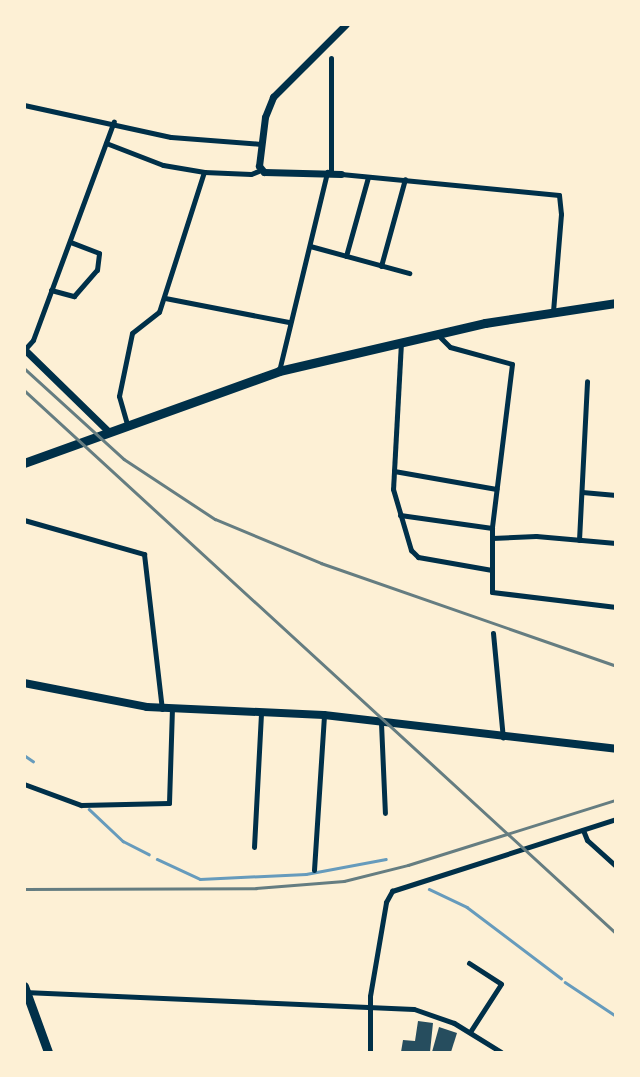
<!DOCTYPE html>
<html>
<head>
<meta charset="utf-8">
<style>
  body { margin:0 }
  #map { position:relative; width:640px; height:1077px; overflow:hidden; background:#fdf0d5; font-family:Figtree,sans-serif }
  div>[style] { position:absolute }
  .stream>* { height:2.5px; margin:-1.25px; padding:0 1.25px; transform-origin:1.25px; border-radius:1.25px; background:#669bbc }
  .building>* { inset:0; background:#264d5e }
  .minor>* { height:5px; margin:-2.5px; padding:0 2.5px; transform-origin:2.5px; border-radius:2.5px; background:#003049 }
  .tertiary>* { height:7px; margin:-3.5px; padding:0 3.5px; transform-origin:3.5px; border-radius:3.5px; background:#003049 }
  .secondary>* { height:8px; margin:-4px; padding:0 4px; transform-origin:4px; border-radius:4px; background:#003049 }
  .primary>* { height:9px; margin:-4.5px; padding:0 4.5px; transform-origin:4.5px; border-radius:4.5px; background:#003049 }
  .rail>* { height:2.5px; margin:-1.25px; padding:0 1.25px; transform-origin:1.25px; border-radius:1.25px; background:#657d81 }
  span { translate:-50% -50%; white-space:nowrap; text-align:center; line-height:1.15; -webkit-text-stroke:5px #fdf0d5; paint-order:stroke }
  .frame { position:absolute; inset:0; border:26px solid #fdf0d5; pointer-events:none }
</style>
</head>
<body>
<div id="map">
  <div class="stream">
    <i style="left:24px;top:755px;width:11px;rotate:34deg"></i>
    <i style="left:89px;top:809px;width:47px;rotate:43.3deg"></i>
    <i style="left:123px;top:841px;width:29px;rotate:27deg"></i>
    <i style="left:157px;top:859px;width:47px;rotate:24.9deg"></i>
    <i style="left:200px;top:879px;width:106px;rotate:-2.7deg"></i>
    <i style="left:306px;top:874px;width:81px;rotate:-10.6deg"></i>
    <i style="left:429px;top:889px;width:42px;rotate:25.3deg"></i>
    <i style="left:467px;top:907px;width:118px;rotate:37.1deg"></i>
    <i style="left:565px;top:982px;width:61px;rotate:33.7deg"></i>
  </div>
  <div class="building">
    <i style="clip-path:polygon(418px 1021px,433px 1023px,430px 1052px,401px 1052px,403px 1040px,415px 1041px)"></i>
    <i style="clip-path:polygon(439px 1027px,457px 1033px,451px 1052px,432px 1052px)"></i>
  </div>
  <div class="minor">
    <i style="left:331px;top:58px;width:115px;rotate:90deg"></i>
    <i style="left:24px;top:105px;width:150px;rotate:12.3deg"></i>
    <i style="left:171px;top:137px;width:90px;rotate:4.4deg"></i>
    <i style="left:106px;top:143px;width:61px;rotate:21.1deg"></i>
    <i style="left:163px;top:165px;width:42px;rotate:9.7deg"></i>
    <i style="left:204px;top:172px;width:47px;rotate:2.4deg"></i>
    <i style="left:251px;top:174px;width:11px;rotate:-22deg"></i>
    <i style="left:341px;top:174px;width:219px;rotate:5.5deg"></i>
    <i style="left:559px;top:195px;width:19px;rotate:84deg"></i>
    <i style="left:561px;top:214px;width:98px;rotate:94.7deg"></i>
    <i style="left:310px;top:246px;width:103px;rotate:15.3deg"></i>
    <i style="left:346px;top:256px;width:82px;rotate:-74.4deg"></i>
    <i style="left:381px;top:266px;width:90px;rotate:-74.6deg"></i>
    <i style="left:51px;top:290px;width:24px;rotate:15deg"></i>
    <i style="left:74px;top:296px;width:35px;rotate:-49deg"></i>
    <i style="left:97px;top:270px;width:17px;rotate:-83deg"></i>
    <i style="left:99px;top:253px;width:31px;rotate:-159deg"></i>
    <i style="left:165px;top:298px;width:126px;rotate:11deg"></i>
    <i style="left:437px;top:334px;width:18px;rotate:45deg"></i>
    <i style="left:450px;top:347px;width:64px;rotate:15.3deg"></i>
    <i style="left:512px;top:364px;width:165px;rotate:97deg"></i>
    <i style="left:492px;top:528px;width:64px;rotate:90deg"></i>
    <i style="left:492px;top:592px;width:125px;rotate:6.9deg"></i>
    <i style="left:401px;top:342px;width:147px;rotate:93.1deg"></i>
    <i style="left:393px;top:489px;width:64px;rotate:73.6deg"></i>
    <i style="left:411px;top:550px;width:10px;rotate:45deg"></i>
    <i style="left:418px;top:557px;width:75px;rotate:10deg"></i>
    <i style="left:25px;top:349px;width:12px;rotate:-48deg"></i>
    <i style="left:33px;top:340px;width:233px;rotate:-69.7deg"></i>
    <i style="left:279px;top:371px;width:205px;rotate:-76.4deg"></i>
    <i style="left:127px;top:424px;width:29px;rotate:-106deg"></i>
    <i style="left:119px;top:396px;width:64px;rotate:-78.3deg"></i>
    <i style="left:132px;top:333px;width:34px;rotate:-38deg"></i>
    <i style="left:159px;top:312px;width:147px;rotate:-72.2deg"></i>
    <i style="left:394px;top:471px;width:104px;rotate:10deg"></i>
    <i style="left:582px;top:492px;width:34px;rotate:5deg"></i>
    <i style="left:400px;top:515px;width:93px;rotate:8deg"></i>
    <i style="left:24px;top:520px;width:125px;rotate:15.8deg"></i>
    <i style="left:144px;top:554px;width:156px;rotate:83.4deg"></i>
    <i style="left:492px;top:538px;width:44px;rotate:-2.6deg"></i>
    <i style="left:536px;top:536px;width:80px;rotate:5deg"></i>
    <i style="left:579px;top:540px;width:159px;rotate:-87.1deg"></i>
    <i style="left:493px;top:633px;width:105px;rotate:84.6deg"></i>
    <i style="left:381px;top:723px;width:90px;rotate:87.5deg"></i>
    <i style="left:24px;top:784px;width:61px;rotate:20.2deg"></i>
    <i style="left:81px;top:805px;width:88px;rotate:-1.3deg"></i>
    <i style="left:169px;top:803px;width:94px;rotate:-88.2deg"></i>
    <i style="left:583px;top:830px;width:11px;rotate:68deg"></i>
    <i style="left:587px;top:840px;width:39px;rotate:42deg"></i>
    <i style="left:254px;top:847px;width:135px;rotate:-87deg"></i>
    <i style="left:314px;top:870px;width:155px;rotate:-86.3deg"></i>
    <i style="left:469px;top:963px;width:38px;rotate:33deg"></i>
    <i style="left:501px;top:984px;width:57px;rotate:122.9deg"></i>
    <i style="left:24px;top:992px;width:390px;rotate:2.5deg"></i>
    <i style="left:414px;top:1009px;width:42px;rotate:19.3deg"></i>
    <i style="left:454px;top:1023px;width:55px;rotate:31.7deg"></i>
    <i style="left:370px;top:1052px;width:56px;rotate:-90deg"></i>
    <i style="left:370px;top:996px;width:95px;rotate:-80.3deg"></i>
    <i style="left:386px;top:902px;width:13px;rotate:-61deg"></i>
    <i style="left:392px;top:891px;width:235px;rotate:-17.8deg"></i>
  </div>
  <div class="tertiary">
    <i style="left:341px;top:174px;width:77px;rotate:-178.5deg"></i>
    <i style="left:264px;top:172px;width:8px;rotate:-130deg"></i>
    <i style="left:259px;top:166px;width:49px;rotate:-83deg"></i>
    <i style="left:265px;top:117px;width:22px;rotate:-68deg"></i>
    <i style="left:273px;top:97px;width:103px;rotate:-45deg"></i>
    <i style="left:24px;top:349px;width:117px;rotate:44.3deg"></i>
  </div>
  <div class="secondary">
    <i style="left:24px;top:683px;width:125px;rotate:11deg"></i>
    <i style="left:147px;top:707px;width:177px;rotate:2.6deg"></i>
    <i style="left:324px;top:715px;width:294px;rotate:6.6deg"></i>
  </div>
  <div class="primary">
    <i style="left:24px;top:463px;width:271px;rotate:-19.8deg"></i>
    <i style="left:279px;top:371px;width:212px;rotate:-13.1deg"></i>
    <i style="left:485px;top:323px;width:133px;rotate:-8.7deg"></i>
    <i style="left:24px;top:986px;width:70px;rotate:70deg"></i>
  </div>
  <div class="rail">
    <i style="left:24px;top:368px;width:135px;rotate:42.3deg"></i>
    <i style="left:124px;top:459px;width:109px;rotate:33.4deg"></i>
    <i style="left:215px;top:519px;width:115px;rotate:22.5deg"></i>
    <i style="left:321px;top:563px;width:312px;rotate:19.2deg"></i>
    <i style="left:24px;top:390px;width:803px;rotate:42.53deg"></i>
    <i style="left:24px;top:889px;width:232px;rotate:-0.2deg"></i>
    <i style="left:256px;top:888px;width:88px;rotate:-4.5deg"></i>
    <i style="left:344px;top:881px;width:66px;rotate:-14deg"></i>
    <i style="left:408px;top:865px;width:218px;rotate:-17.4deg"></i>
  </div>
  <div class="frame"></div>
</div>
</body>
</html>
